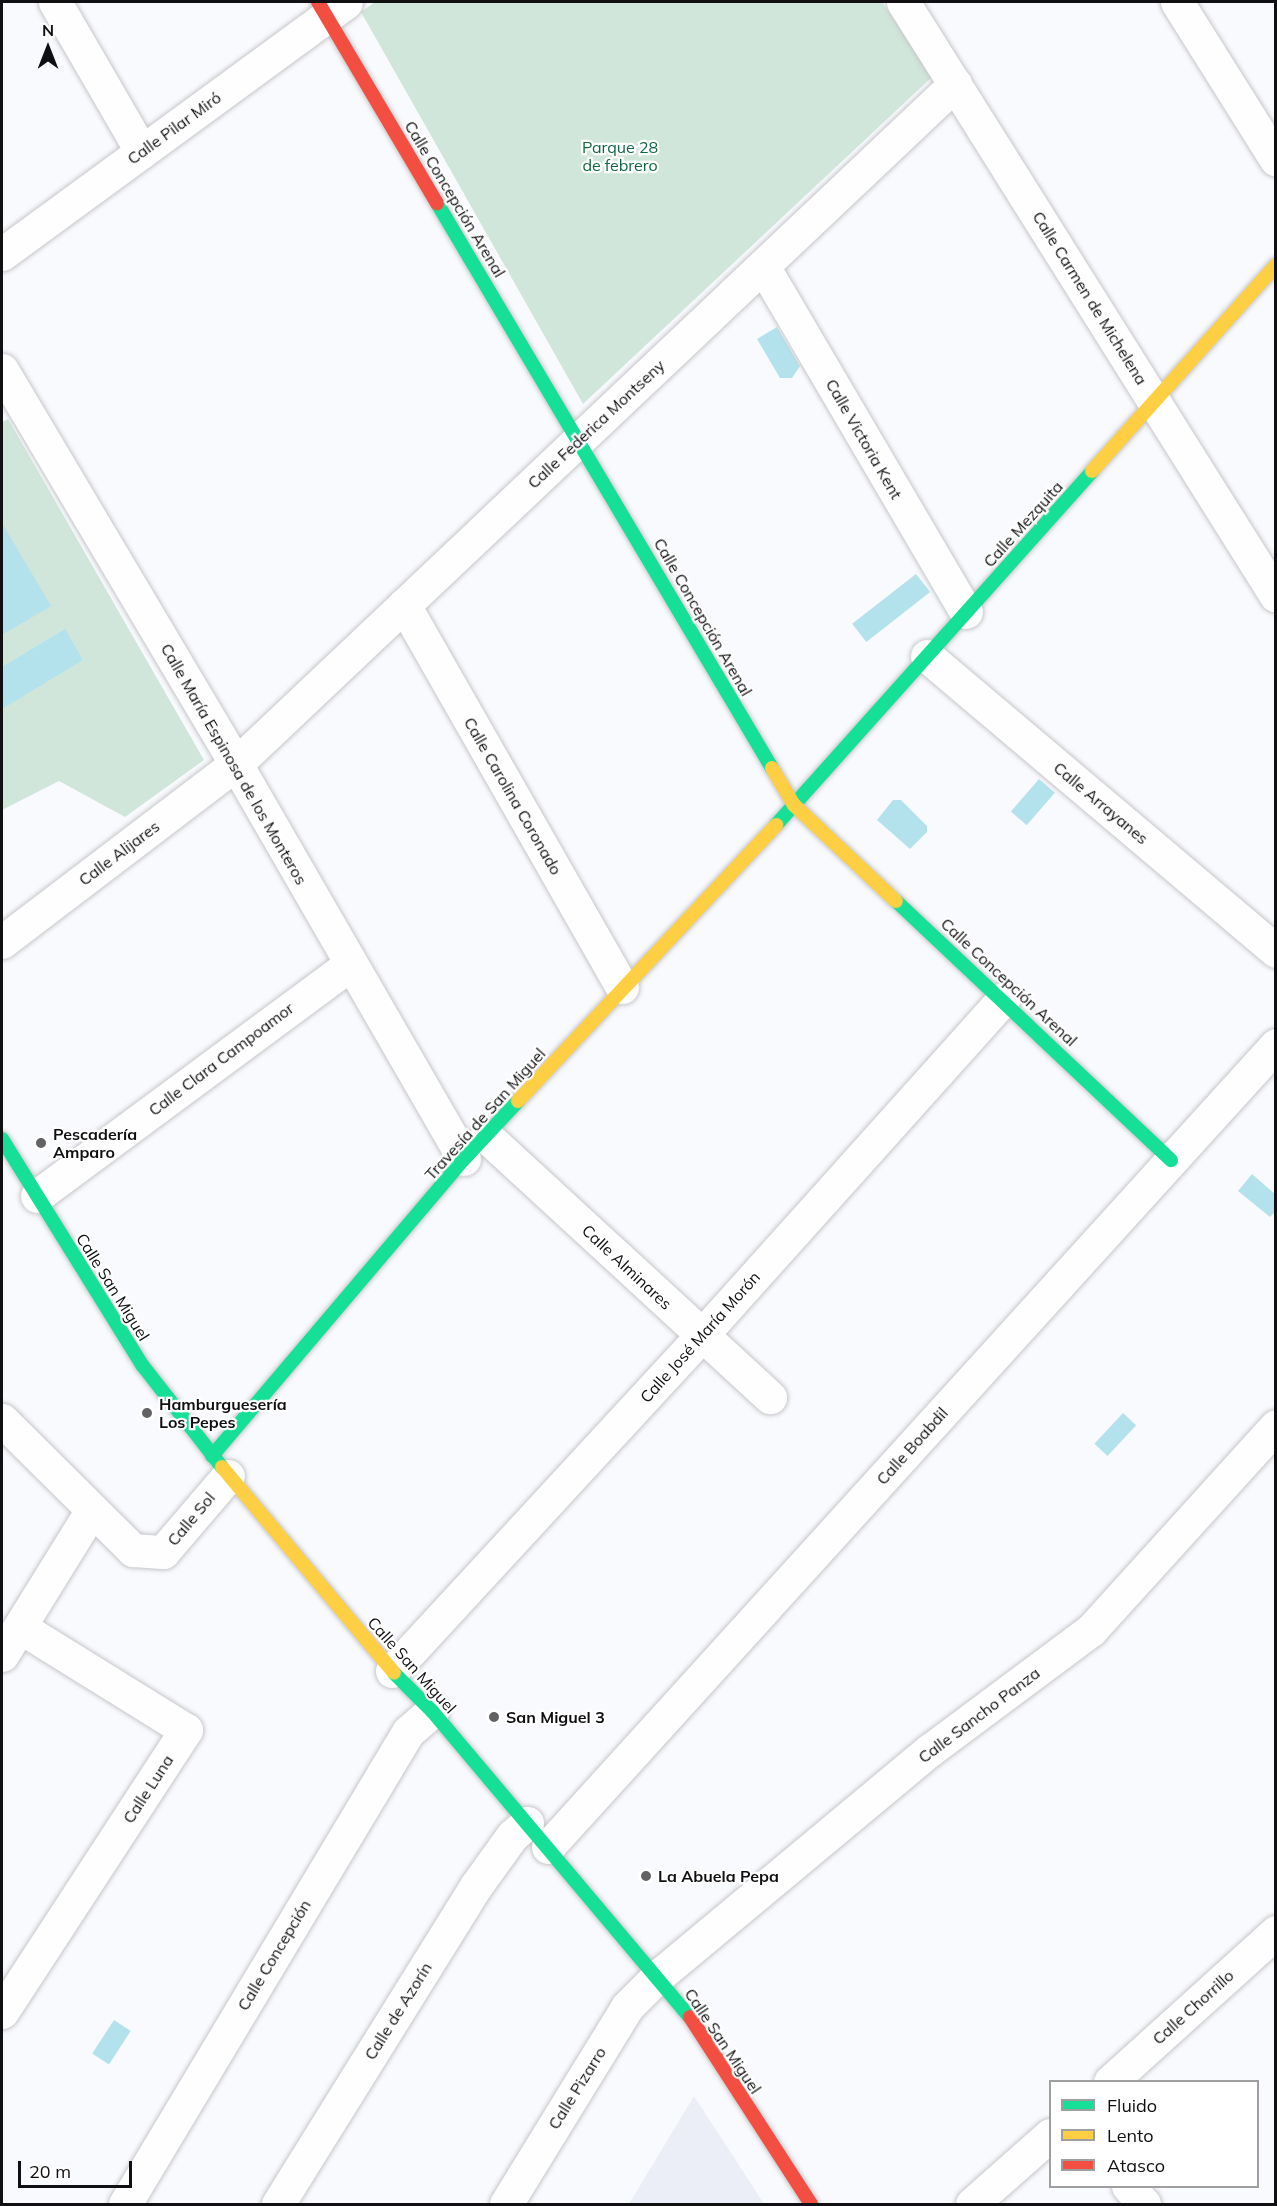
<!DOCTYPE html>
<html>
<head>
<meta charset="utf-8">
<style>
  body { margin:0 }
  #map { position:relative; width:1277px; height:2206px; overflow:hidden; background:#f9fafd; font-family:Mulish,sans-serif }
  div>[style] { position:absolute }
  .built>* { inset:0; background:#eceef7 }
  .green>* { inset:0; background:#d0e6da }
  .water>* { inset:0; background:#b4e2ec; transform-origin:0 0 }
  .roads { filter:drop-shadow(0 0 2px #c6c7ca) drop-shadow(0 0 2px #c6c7ca) }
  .street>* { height:33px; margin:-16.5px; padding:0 16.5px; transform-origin:16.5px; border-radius:16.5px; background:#fefeff }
  .fast>* { height:14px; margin:-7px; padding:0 7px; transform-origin:7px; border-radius:7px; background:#16e098 }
  .slow>* { height:14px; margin:-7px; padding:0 7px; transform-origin:7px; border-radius:7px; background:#ffcf43 }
  .jam>* { height:14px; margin:-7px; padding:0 7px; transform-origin:7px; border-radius:7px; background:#f24e42 }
  .dots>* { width:16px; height:16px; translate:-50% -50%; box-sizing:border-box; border:3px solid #fff; border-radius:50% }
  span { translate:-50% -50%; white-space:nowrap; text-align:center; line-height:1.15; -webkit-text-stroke:4.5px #fff; paint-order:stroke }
  .street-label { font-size:16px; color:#101012 }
  .park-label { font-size:16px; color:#0f6643 }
  .poi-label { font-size:16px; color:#101012; font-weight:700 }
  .left { translate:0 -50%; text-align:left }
  .frame { position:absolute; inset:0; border:3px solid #101012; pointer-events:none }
  .legend { position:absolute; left:1049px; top:2080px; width:210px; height:108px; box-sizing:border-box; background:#fff; border:2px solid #9f9fa0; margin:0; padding:8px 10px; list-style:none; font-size:18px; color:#101012 }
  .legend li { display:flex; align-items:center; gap:12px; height:30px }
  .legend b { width:30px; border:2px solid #9f9fa0 }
  .north { position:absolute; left:18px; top:18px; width:60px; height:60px; -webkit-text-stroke:4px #fff; paint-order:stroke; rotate:0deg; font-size:16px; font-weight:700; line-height:24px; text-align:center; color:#101012 }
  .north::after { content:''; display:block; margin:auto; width:21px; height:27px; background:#101012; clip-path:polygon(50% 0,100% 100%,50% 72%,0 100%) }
  .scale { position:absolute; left:18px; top:2161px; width:114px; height:27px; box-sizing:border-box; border:3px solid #101012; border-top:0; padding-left:8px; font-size:18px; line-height:21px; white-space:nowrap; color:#101012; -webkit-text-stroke:4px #fff; paint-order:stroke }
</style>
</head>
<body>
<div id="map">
  <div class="built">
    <i style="clip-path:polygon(694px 2096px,764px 2204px,629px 2204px)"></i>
  </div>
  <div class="green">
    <i style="clip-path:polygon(375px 2px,882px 2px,932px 77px,583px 404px,361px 12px)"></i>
    <i style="clip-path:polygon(8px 419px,204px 760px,125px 817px,59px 781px,2px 810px,2px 422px)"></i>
  </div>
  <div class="water">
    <i style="clip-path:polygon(777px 327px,800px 366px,792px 378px,780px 378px,757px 339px)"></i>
    <i style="clip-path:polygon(2px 523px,51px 606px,2px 635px)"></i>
    <i style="left:916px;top:574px;width:23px;height:81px;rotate:52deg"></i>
    <i style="clip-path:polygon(65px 629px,83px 660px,2px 709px,2px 667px)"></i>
    <i style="left:1039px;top:779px;width:21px;height:43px;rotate:41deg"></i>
    <i style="clip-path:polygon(893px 800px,901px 800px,927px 826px,927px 832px,910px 849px,877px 820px)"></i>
    <i style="clip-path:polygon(1252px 1174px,1275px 1194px,1275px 1212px,1270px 1217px,1238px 1191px)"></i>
    <i style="left:1123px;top:1413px;width:18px;height:42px;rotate:43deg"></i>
    <i style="left:114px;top:2020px;width:20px;height:40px;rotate:33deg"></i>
  </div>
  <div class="roads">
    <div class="street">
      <i style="left:55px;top:2px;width:173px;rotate:59.9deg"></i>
      <i style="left:903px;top:2px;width:701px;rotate:57.87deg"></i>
      <i style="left:1177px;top:2px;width:186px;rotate:57.9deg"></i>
      <i style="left:2px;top:254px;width:426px;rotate:-36.2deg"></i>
      <i style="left:763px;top:266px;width:401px;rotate:59.6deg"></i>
      <i style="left:2px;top:370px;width:458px;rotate:59.3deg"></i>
      <i style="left:236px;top:764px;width:456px;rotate:60deg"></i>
      <i style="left:404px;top:605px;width:440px;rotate:60.3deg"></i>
      <i style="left:927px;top:656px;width:457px;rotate:40.2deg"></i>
      <i style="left:2px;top:942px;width:294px;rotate:-37.3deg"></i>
      <i style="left:236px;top:764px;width:990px;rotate:-43.4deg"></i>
      <i style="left:486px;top:1136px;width:386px;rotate:42.6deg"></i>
      <i style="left:37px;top:1196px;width:388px;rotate:-36.5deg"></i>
      <i style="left:2px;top:1420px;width:185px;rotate:44.8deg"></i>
      <i style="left:133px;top:1550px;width:30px;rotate:4deg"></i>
      <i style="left:163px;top:1552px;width:100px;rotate:-49.5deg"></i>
      <i style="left:2px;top:1655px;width:171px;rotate:-58.2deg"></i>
      <i style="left:392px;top:1671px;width:456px;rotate:-47.3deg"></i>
      <i style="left:701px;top:1336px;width:453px;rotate:-48.1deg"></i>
      <i style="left:548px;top:1847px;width:1083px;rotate:-47.77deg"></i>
      <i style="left:2px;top:2012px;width:337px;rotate:-56.9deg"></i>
      <i style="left:186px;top:1730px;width:195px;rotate:-148.2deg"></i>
      <i style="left:1110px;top:2082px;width:224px;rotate:-42.1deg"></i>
      <i style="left:1128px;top:2186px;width:24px;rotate:48deg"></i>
      <i style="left:125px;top:2204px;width:550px;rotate:-59.05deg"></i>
      <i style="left:408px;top:1732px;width:32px;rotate:-41deg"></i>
      <i style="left:278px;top:2204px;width:375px;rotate:-58.1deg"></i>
      <i style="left:476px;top:1886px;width:62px;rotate:-54.2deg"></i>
      <i style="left:512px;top:1836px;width:20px;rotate:-41deg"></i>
      <i style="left:506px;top:2204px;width:231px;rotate:-58.4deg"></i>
      <i style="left:627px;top:2007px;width:41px;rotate:-45deg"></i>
      <i style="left:656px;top:1978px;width:356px;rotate:-39.8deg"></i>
      <i style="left:930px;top:1750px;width:201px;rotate:-36.7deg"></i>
      <i style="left:1091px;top:1630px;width:275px;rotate:-47.8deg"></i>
      <i style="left:972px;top:2204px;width:104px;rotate:-41.5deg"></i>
    </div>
    <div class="fast">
      <i style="left:437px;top:203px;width:657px;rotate:59.34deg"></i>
      <i style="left:776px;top:825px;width:475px;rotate:-48.2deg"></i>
      <i style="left:896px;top:901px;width:378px;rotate:43.3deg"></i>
      <i style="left:2px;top:1139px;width:267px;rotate:58.2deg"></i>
      <i style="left:143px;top:1366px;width:128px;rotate:52deg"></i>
      <i style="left:212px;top:1456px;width:390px;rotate:-49.7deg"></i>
      <i style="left:464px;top:1159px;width:79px;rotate:-47deg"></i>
      <i style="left:394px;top:1673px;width:54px;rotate:45deg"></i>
      <i style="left:432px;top:1711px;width:400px;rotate:49.9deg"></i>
    </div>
    <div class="slow">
      <i style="left:1092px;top:471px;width:276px;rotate:-48.2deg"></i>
      <i style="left:772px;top:768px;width:43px;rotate:59.3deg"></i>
      <i style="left:794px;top:805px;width:140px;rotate:43.3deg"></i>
      <i style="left:518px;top:1101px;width:378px;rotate:-46.9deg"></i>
      <i style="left:222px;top:1467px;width:268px;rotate:50.1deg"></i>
    </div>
    <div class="jam">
      <i style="left:318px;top:2px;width:234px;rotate:59.4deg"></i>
      <i style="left:690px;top:2017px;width:223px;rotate:57.1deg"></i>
    </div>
  </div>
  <div class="dots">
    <i style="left:41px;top:1143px;background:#626264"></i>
    <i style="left:147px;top:1413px;background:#626264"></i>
    <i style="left:494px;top:1717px;background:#626264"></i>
    <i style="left:646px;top:1876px;background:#626264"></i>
  </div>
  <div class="street-label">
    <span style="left:174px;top:128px;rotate:-36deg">Calle Pilar Miró</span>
    <span style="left:455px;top:199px;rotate:59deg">Calle Concepción Arenal</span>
    <span style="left:1090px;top:298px;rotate:58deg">Calle Carmen de Michelena</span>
    <span style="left:596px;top:424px;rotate:-43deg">Calle Federica Montseny</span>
    <span style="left:864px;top:439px;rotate:60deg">Calle Victoria Kent</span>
    <span style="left:1023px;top:524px;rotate:-48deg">Calle Mezquita</span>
    <span style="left:703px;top:617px;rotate:60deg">Calle Concepción Arenal</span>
    <span style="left:234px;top:764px;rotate:60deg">Calle María Espinosa de los Monteros</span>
    <span style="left:513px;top:796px;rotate:60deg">Calle Carolina Coronado</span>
    <span style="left:1101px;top:803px;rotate:40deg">Calle Arrayanes</span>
    <span style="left:119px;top:853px;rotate:-37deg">Calle Alijares</span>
    <span style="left:1009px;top:982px;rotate:43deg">Calle Concepción Arenal</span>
    <span style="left:221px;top:1059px;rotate:-37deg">Calle Clara Campoamor</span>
    <span style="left:485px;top:1114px;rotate:-48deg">Travesía de San Miguel</span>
    <span style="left:627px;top:1267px;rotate:43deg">Calle Alminares</span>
    <span style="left:113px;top:1287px;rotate:58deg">Calle San Miguel</span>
    <span style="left:700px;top:1337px;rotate:-48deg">Calle José María Morón</span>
    <span style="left:912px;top:1446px;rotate:-48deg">Calle Boabdil</span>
    <span style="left:191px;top:1519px;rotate:-50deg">Calle Sol</span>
    <span style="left:412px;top:1665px;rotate:48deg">Calle San Miguel</span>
    <span style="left:979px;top:1715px;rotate:-37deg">Calle Sancho Panza</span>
    <span style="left:148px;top:1789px;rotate:-57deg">Calle Luna</span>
    <span style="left:274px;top:1955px;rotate:-59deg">Calle Concepción</span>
    <span style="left:1193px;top:2007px;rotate:-42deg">Calle Chorrillo</span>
    <span style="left:398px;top:2011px;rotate:-58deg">Calle de Azorín</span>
    <span style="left:723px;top:2041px;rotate:56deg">Calle San Miguel</span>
    <span style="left:577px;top:2088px;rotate:-58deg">Calle Pizarro</span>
  </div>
  <div class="park-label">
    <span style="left:620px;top:156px">Parque 28<br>de febrero</span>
  </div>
  <div class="poi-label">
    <span class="left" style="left:53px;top:1143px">Pescadería<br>Amparo</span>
    <span class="left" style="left:159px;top:1413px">Hamburguesería<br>Los Pepes</span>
    <span class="left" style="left:506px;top:1717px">San Miguel 3</span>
    <span class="left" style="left:658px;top:1876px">La Abuela Pepa</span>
  </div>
  <div class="frame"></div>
  <ul class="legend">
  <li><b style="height:8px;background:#16e098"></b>Fluido</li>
  <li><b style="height:8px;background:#ffcf43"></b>Lento</li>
  <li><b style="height:8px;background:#f24e42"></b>Atasco</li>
  </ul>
  <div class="north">N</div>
  <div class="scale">20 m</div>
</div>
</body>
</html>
